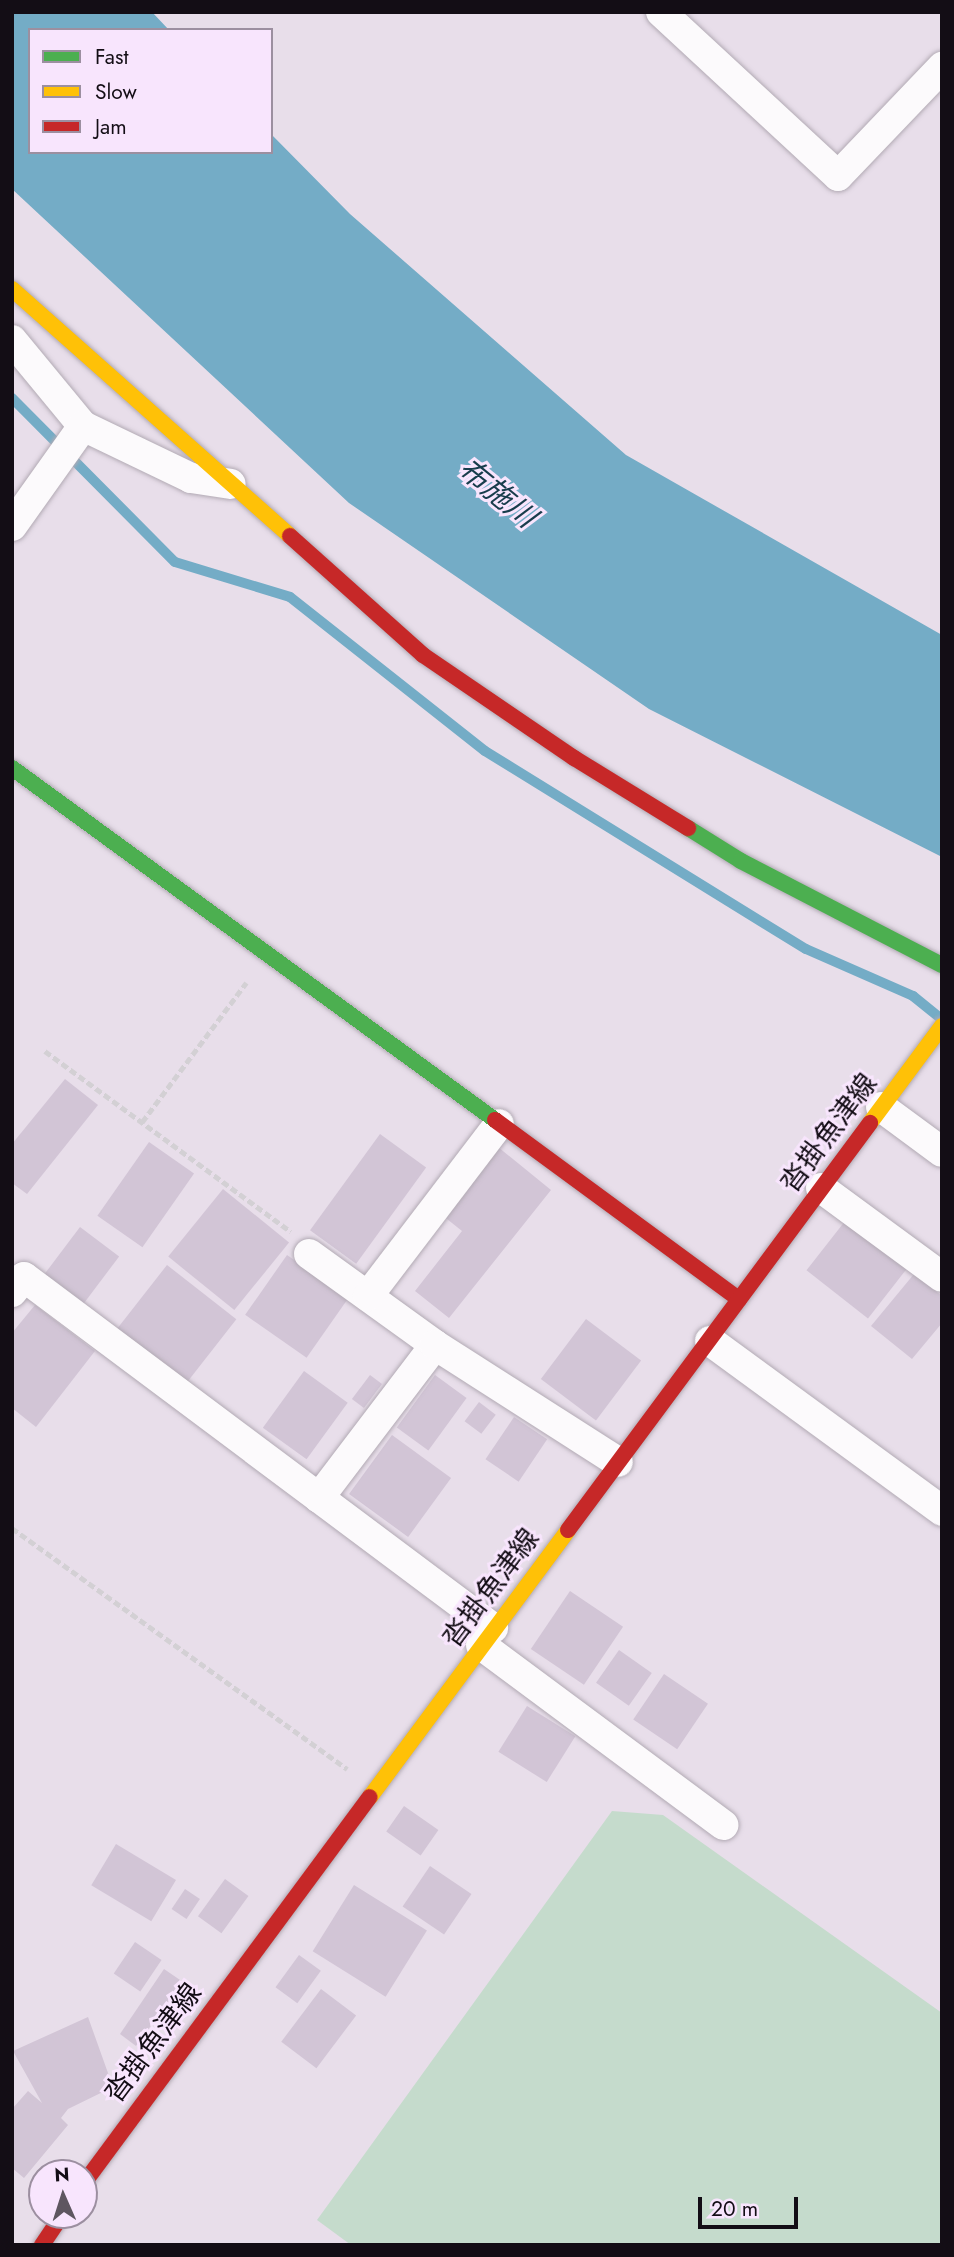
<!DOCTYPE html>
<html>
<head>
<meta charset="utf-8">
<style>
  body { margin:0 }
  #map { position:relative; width:954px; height:2257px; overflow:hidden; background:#e8deea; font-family:Jost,"Noto Sans JP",sans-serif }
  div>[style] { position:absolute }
  .green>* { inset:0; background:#c5dbcc }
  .water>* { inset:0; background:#74acc6 }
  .stream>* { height:10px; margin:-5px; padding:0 5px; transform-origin:5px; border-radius:5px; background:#74acc6 }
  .building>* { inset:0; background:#d2c5d6; transform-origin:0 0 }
  .path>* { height:4.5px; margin-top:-2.25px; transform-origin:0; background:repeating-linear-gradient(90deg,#d3d0d4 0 7px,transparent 0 10.5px) }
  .roads { filter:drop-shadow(0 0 2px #b2aab4) drop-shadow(0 0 2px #b2aab4) }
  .street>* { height:30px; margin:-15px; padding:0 15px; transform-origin:15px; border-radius:15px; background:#fcfafc }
  .fast>* { height:16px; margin:-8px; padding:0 8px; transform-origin:8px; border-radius:8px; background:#4caf50 }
  .slow>* { height:16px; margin:-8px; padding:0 8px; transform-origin:8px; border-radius:8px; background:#ffc107 }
  .jam>* { height:16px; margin:-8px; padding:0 8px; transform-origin:8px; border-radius:8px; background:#c62828 }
  span { translate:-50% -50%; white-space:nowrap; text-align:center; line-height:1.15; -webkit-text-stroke:6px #f8e5fd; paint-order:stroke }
  .street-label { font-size:28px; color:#130d15 }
  .water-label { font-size:30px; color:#183d4c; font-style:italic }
  .frame { position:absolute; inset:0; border:14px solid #130d15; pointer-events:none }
  .legend { position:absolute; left:28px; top:28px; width:245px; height:126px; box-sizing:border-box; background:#f8e5fd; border:2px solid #9c8fa0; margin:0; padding:9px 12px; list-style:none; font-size:21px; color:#130d15 }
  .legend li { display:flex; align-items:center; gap:14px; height:35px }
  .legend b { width:35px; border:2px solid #9c8fa0 }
  .north { position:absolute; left:28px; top:2159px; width:70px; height:70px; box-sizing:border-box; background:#f8e5fd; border:2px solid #9c8fa0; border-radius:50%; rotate:357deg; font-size:19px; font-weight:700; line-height:28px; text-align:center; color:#130d15 }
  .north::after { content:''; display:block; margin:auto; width:24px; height:32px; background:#5e5660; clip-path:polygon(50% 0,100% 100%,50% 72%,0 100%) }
  .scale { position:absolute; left:698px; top:2197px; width:100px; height:32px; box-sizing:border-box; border:4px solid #130d15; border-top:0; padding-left:9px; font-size:21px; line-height:24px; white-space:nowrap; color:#130d15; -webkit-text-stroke:5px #f8e5fd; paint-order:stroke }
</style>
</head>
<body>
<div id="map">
  <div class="green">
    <i style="clip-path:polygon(612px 1811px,663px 1815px,942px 2013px,942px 2245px,351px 2245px,317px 2220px)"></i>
  </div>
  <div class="water">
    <i style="clip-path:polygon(12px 12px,152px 12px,169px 30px,30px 30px,30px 152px,271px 152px,271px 134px,350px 214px,626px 455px,942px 635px,942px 857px,649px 709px,349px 503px,12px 189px)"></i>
  </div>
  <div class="stream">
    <i style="left:12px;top:398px;width:231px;rotate:45.2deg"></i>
    <i style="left:175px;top:562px;width:120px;rotate:16.9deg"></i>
    <i style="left:290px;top:597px;width:248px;rotate:38.3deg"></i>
    <i style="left:485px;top:751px;width:377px;rotate:31.7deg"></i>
    <i style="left:806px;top:949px;width:117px;rotate:23.7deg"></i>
    <i style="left:913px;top:996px;width:36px;rotate:39deg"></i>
  </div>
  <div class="building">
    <i style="clip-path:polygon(65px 1079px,98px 1105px,27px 1194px,12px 1183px,12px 1144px)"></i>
    <i style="left:380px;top:1134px;width:57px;height:119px;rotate:36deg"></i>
    <i style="left:149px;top:1142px;width:55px;height:90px;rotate:35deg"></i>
    <i style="clip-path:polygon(498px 1147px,551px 1190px,449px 1318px,415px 1291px,462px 1231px,442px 1215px)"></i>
    <i style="left:223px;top:1189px;width:85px;height:87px;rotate:39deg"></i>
    <i style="left:849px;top:1216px;width:78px;height:69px;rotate:38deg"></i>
    <i style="left:80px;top:1227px;width:49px;height:62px;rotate:37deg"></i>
    <i style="left:287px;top:1255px;width:75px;height:73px;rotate:35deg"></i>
    <i style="left:167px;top:1265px;width:88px;height:81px;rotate:38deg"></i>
    <i style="clip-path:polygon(914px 1274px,942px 1296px,942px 1323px,912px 1359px,871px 1326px)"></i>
    <i style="clip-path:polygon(35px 1305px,95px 1351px,36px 1427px,12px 1408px,12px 1333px)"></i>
    <i style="left:586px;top:1319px;width:69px;height:75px;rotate:37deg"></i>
    <i style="left:304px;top:1371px;width:54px;height:70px;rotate:36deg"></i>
    <i style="left:370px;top:1375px;width:15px;height:30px;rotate:37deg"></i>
    <i style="left:435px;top:1375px;width:39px;height:65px;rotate:36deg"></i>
    <i style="left:479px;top:1402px;width:21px;height:24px;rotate:37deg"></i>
    <i style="left:514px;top:1417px;width:40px;height:51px;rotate:34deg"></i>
    <i style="left:392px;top:1435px;width:73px;height:73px;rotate:36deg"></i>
    <i style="left:570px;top:1591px;width:64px;height:70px;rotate:34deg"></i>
    <i style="left:619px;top:1650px;width:40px;height:40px;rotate:35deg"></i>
    <i style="left:664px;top:1674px;width:53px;height:55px;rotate:34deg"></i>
    <i style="left:527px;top:1706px;width:57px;height:54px;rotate:32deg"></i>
    <i style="left:404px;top:1806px;width:42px;height:31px;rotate:35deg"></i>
    <i style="left:116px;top:1844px;width:70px;height:48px;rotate:31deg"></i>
    <i style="left:430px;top:1866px;width:50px;height:49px;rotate:34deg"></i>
    <i style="left:225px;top:1879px;width:29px;height:46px;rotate:36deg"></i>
    <i style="left:354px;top:1885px;width:86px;height:78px;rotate:32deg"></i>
    <i style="left:185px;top:1889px;width:18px;height:24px;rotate:34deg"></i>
    <i style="left:135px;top:1942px;width:32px;height:38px;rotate:34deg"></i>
    <i style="left:299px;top:1955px;width:27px;height:40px;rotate:36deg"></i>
    <i style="clip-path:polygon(164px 1969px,183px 1982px,136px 2046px,120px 2034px)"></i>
    <i style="left:321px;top:1989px;width:44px;height:66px;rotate:37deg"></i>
    <i style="clip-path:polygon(88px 2017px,113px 2087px,68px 2109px,61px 2118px,68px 2125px,24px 2178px,12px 2168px,12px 2109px,28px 2091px,42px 2103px,13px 2051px)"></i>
  </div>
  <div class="path">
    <i style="left:45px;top:1051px;width:305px;rotate:36.3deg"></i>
    <i style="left:142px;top:1122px;width:174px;rotate:-53.2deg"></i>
    <i style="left:12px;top:1528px;width:413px;rotate:35.7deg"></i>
  </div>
  <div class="roads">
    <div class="street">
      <i style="left:661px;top:12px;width:241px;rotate:42.8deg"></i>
      <i style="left:838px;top:176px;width:151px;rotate:-46.3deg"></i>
      <i style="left:12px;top:340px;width:112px;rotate:50.5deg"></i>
      <i style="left:83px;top:426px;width:120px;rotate:25.7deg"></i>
      <i style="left:191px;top:478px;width:40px;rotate:8.5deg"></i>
      <i style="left:12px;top:526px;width:123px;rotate:-54.6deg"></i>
      <i style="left:881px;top:1107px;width:76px;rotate:36.4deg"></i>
      <i style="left:821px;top:1188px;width:150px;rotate:36.3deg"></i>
      <i style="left:309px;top:1254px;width:155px;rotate:35.8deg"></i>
      <i style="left:435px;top:1345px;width:192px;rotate:127.2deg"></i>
      <i style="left:12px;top:1292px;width:19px;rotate:-51deg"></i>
      <i style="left:24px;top:1277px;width:586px;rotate:36.81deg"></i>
      <i style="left:368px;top:1296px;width:216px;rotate:-52.7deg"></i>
      <i style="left:710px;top:1341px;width:288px;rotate:36.2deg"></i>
      <i style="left:435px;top:1345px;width:217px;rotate:32.6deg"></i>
      <i style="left:481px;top:1645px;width:302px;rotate:36.6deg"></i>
    </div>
    <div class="fast">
      <i style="left:12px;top:768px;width:598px;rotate:36.08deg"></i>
      <i style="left:688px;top:828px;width:62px;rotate:31.9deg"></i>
      <i style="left:741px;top:861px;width:226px;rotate:27.4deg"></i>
    </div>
    <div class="slow">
      <i style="left:12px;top:289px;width:372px;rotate:41.6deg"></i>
      <i style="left:870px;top:1123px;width:121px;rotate:-53.4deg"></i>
      <i style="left:370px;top:1797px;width:332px;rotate:-53.4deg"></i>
    </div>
    <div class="jam">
      <i style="left:290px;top:536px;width:178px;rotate:41.8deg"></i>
      <i style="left:423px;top:655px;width:183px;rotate:34.3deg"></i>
      <i style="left:574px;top:758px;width:134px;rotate:31.6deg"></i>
      <i style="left:495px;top:1120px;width:303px;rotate:36.3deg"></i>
      <i style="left:568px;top:1530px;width:507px;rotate:-53.42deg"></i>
      <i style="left:84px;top:2183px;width:480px;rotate:-53.5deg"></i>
      <i style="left:42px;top:2245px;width:36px;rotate:-56deg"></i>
    </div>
  </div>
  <div class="street-label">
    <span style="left:829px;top:1133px;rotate:-53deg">沓掛魚津線</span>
    <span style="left:491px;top:1588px;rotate:-53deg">沓掛魚津線</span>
    <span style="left:153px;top:2043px;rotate:-53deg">沓掛魚津線</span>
  </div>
  <div class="water-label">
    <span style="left:497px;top:493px;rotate:39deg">布施川</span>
  </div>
  <div class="frame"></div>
  <ul class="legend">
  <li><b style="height:9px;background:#4caf50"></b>Fast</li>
  <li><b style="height:9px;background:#ffc107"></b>Slow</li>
  <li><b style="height:9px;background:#c62828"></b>Jam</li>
  </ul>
  <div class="north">N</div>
  <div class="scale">20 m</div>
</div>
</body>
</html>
